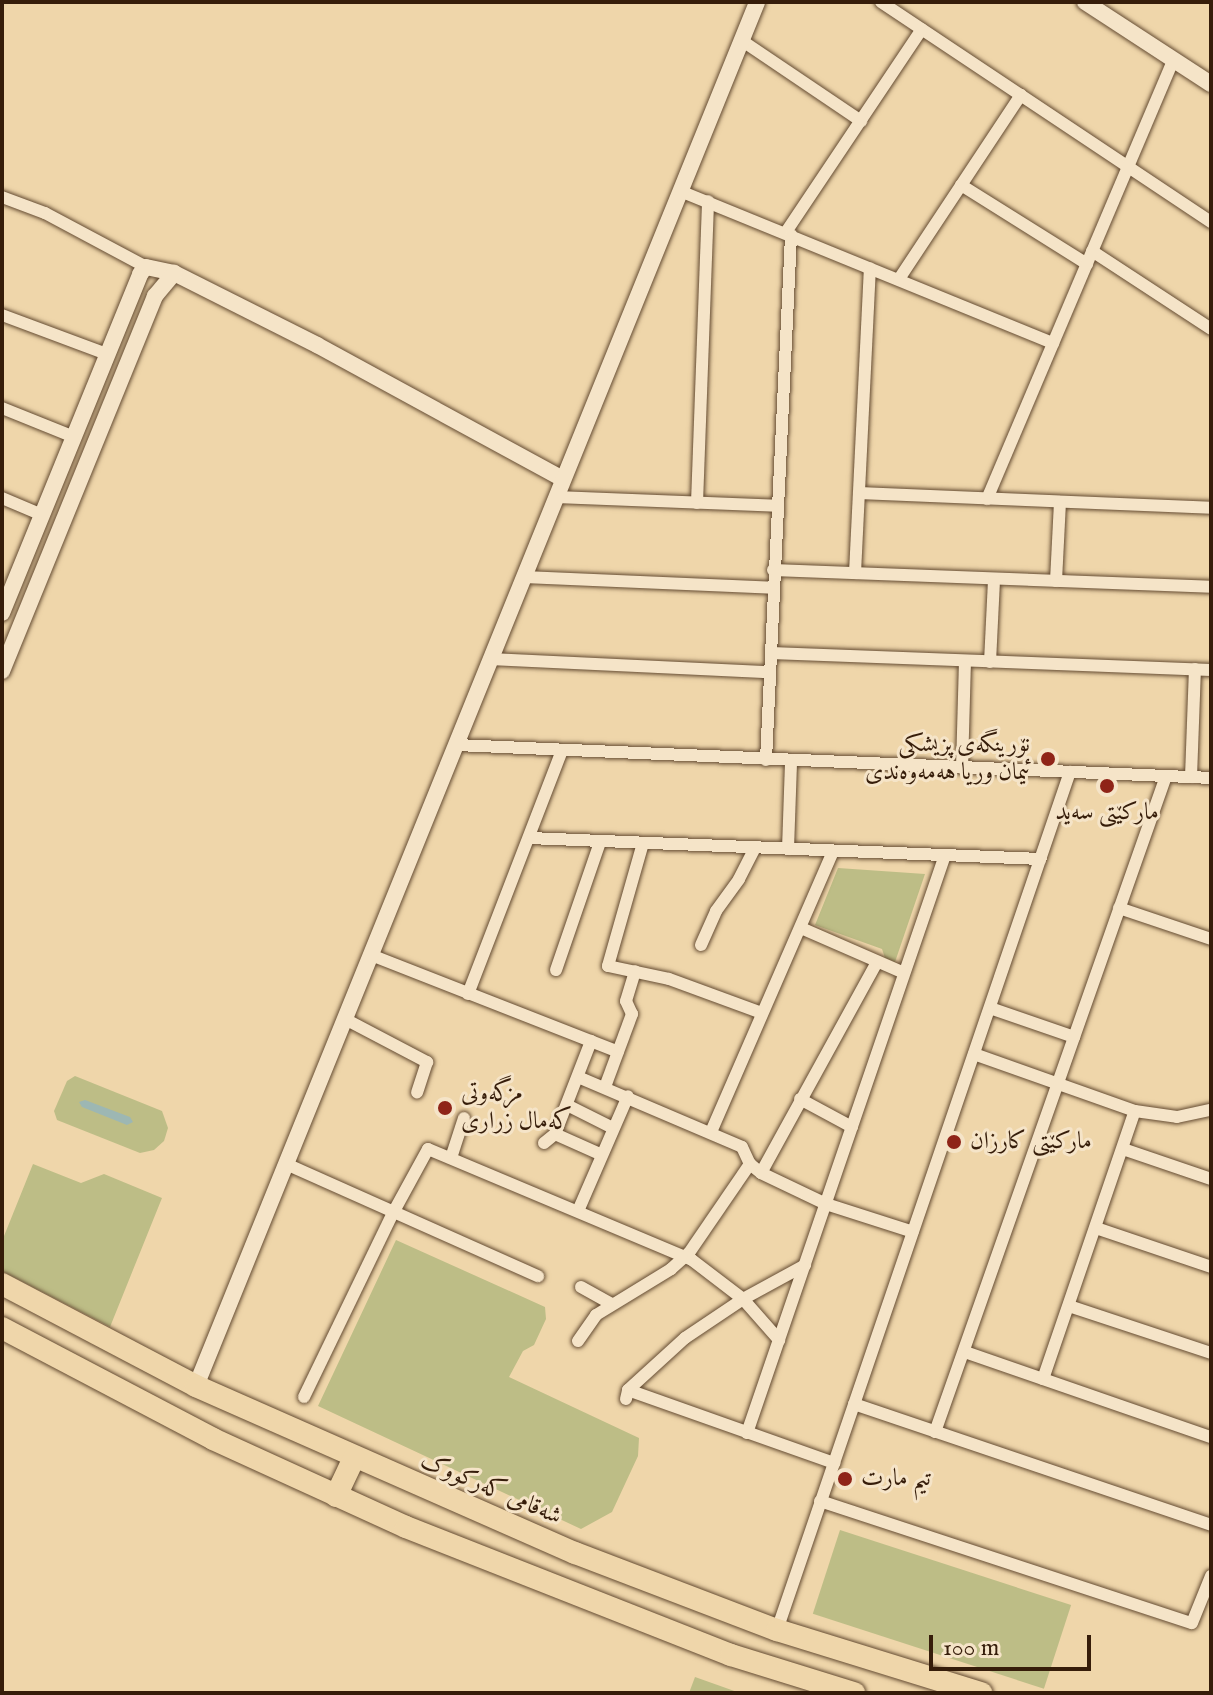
<!DOCTYPE html>
<html>
<head>
<meta charset="utf-8">
<style>
  body { margin:0 }
  #map { position:relative; width:1213px; height:1695px; overflow:hidden; background:#efd6aa; font-family:"IM FELL English",Amiri,serif }
  div>[style] { position:absolute }
  .green>* { inset:0; background:#bdbd86; transform-origin:0 0 }
  .water>* { inset:0; background:#9db7b3 }
  .roads { filter:drop-shadow(0 0 2px #644b32) drop-shadow(0 0 2px #644b32) }
  .street>* { height:12px; margin:-6px; padding:0 6px; transform-origin:6px; border-radius:6px; background:#f5e4c8 }
  .secondary>* { height:16px; margin:-8px; padding:0 8px; transform-origin:8px; border-radius:8px; background:#f5e4c8 }
  .highway>* { height:22px; margin:-11px; padding:0 11px; transform-origin:11px; border-radius:11px; background:#efd6aa }
  .dots>* { width:22px; height:22px; translate:-50% -50%; box-sizing:border-box; border:4px solid #f5e4c8; border-radius:50% }
  span { translate:-50% -50%; white-space:nowrap; text-align:center; line-height:1.15; -webkit-text-stroke:6px #f5e4c8; paint-order:stroke }
  .poi-label { font-size:24px; color:#361d0a }
  .right { translate:-100% -50%; text-align:right }
  .left { translate:0 -50%; text-align:left }
  .street-label { font-size:24px; color:#361d0a }
  .frame { position:absolute; inset:0; border:4px solid #361d0a; pointer-events:none }
  .scale { position:absolute; left:929px; top:1635px; width:162px; height:36px; box-sizing:border-box; border:4px solid #361d0a; border-top:0; padding-left:10px; font-size:24px; line-height:28px; white-space:nowrap; color:#361d0a; -webkit-text-stroke:6px #f5e4c8; paint-order:stroke }
</style>
</head>
<body>
<div id="map">
  <div class="green">
    <i style="clip-path:polygon(838px 868px,925px 874px,895px 962px,885px 958px,882px 949px,815px 925px)"></i>
    <i style="clip-path:polygon(75px 1076px,162px 1111px,168px 1128px,164px 1141px,154px 1150px,140px 1153px,57px 1120px,54px 1111px,67px 1081px)"></i>
    <i style="clip-path:polygon(33px 1164px,81px 1183px,104px 1174px,162px 1198px,110px 1327px,2px 1271px,2px 1241px)"></i>
    <i style="clip-path:polygon(396px 1240px,545px 1307px,546px 1319px,534px 1345px,523px 1351px,509px 1377px,639px 1438px,638px 1456px,612px 1512px,581px 1529px,318px 1406px)"></i>
    <i style="left:840px;top:1530px;width:243px;height:88px;rotate:18deg"></i>
    <i style="clip-path:polygon(695px 1677px,740px 1693px,689px 1693px)"></i>
  </div>
  <div class="water">
    <i style="clip-path:polygon(85px 1100px,130px 1117px,133px 1122px,127px 1125px,82px 1107px,79px 1102px)"></i>
  </div>
  <div class="roads">
    <div class="street">
      <i style="left:881px;top:2px;width:397px;rotate:33.7deg"></i>
      <i style="left:741px;top:40px;width:145px;rotate:34deg"></i>
      <i style="left:961px;top:185px;width:149px;rotate:32.1deg"></i>
      <i style="left:680px;top:191px;width:403px;rotate:22.2deg"></i>
      <i style="left:2px;top:197px;width:46px;rotate:20.4deg"></i>
      <i style="left:45px;top:213px;width:115px;rotate:28.1deg"></i>
      <i style="left:786px;top:232px;width:244px;rotate:-56.2deg"></i>
      <i style="left:1092px;top:251px;width:142px;rotate:33.2deg"></i>
      <i style="left:899px;top:279px;width:221px;rotate:-56.5deg"></i>
      <i style="left:2px;top:315px;width:112px;rotate:20.4deg"></i>
      <i style="left:2px;top:408px;width:78px;rotate:21.9deg"></i>
      <i style="left:859px;top:493px;width:352px;rotate:2.4deg"></i>
      <i style="left:556px;top:497px;width:221px;rotate:2.3deg"></i>
      <i style="left:2px;top:498px;width:43px;rotate:23deg"></i>
      <i style="left:987px;top:499px;width:477px;rotate:-67deg"></i>
      <i style="left:697px;top:503px;width:302px;rotate:-87.9deg"></i>
      <i style="left:773px;top:570px;width:438px;rotate:2.2deg"></i>
      <i style="left:855px;top:573px;width:305px;rotate:-87.2deg"></i>
      <i style="left:524px;top:577px;width:249px;rotate:2.5deg"></i>
      <i style="left:1056px;top:581px;width:78px;rotate:-87.1deg"></i>
      <i style="left:771px;top:653px;width:440px;rotate:2.2deg"></i>
      <i style="left:490px;top:659px;width:279px;rotate:2.7deg"></i>
      <i style="left:990px;top:662px;width:83px;rotate:-87.2deg"></i>
      <i style="left:456px;top:745px;width:756px;rotate:2.5deg"></i>
      <i style="left:766px;top:760px;width:526px;rotate:-87.27deg"></i>
      <i style="left:962px;top:768px;width:107px;rotate:-88.4deg"></i>
      <i style="left:1191px;top:777px;width:108px;rotate:-87.9deg"></i>
      <i style="left:529px;top:838px;width:512px;rotate:2.35deg"></i>
      <i style="left:643px;top:843px;width:128px;rotate:105.9deg"></i>
      <i style="left:608px;top:966px;width:62px;rotate:12deg"></i>
      <i style="left:669px;top:979px;width:99px;rotate:20.1deg"></i>
      <i style="left:788px;top:849px;width:88px;rotate:-88deg"></i>
      <i style="left:1119px;top:908px;width:97px;rotate:18.6deg"></i>
      <i style="left:801px;top:928px;width:112px;rotate:23.6deg"></i>
      <i style="left:701px;top:945px;width:37px;rotate:-66deg"></i>
      <i style="left:716px;top:911px;width:39px;rotate:-54deg"></i>
      <i style="left:739px;top:879px;width:36px;rotate:-63deg"></i>
      <i style="left:371px;top:955px;width:265px;rotate:21.4deg"></i>
      <i style="left:556px;top:970px;width:135px;rotate:-71deg"></i>
      <i style="left:468px;top:994px;width:261px;rotate:-68.9deg"></i>
      <i style="left:990px;top:1008px;width:89px;rotate:19deg"></i>
      <i style="left:345px;top:1019px;width:93px;rotate:27.7deg"></i>
      <i style="left:427px;top:1062px;width:32px;rotate:108deg"></i>
      <i style="left:974px;top:1054px;width:171px;rotate:19.5deg"></i>
      <i style="left:1135px;top:1111px;width:42px;rotate:8.1deg"></i>
      <i style="left:1177px;top:1117px;width:35px;rotate:-12deg"></i>
      <i style="left:578px;top:1077px;width:178px;rotate:23.1deg"></i>
      <i style="left:742px;top:1147px;width:19px;rotate:65deg"></i>
      <i style="left:750px;top:1164px;width:14px;rotate:39deg"></i>
      <i style="left:761px;top:1173px;width:72px;rotate:25.5deg"></i>
      <i style="left:826px;top:1204px;width:91px;rotate:17.8deg"></i>
      <i style="left:605px;top:1087px;width:78px;rotate:-69.7deg"></i>
      <i style="left:632px;top:1014px;width:14px;rotate:-115deg"></i>
      <i style="left:626px;top:1001px;width:31px;rotate:-73deg"></i>
      <i style="left:800px;top:1099px;width:59px;rotate:28.3deg"></i>
      <i style="left:567px;top:1105px;width:51px;rotate:26.6deg"></i>
      <i style="left:711px;top:1132px;width:306px;rotate:-66.5deg"></i>
      <i style="left:555px;top:1134px;width:51px;rotate:24.1deg"></i>
      <i style="left:544px;top:1143px;width:14px;rotate:-39deg"></i>
      <i style="left:555px;top:1134px;width:100px;rotate:-68.8deg"></i>
      <i style="left:1123px;top:1149px;width:93px;rotate:18.8deg"></i>
      <i style="left:451px;top:1158px;width:42px;rotate:-72deg"></i>
      <i style="left:286px;top:1164px;width:276px;rotate:24deg"></i>
      <i style="left:761px;top:1173px;width:241px;rotate:-61.2deg"></i>
      <i style="left:578px;top:1211px;width:125px;rotate:-66.5deg"></i>
      <i style="left:1096px;top:1228px;width:121px;rotate:18.7deg"></i>
      <i style="left:581px;top:1287px;width:35px;rotate:29deg"></i>
      <i style="left:1069px;top:1306px;width:150px;rotate:18.3deg"></i>
      <i style="left:578px;top:1341px;width:32px;rotate:-55deg"></i>
      <i style="left:596px;top:1315px;width:88px;rotate:-31.5deg"></i>
      <i style="left:671px;top:1269px;width:24px;rotate:-42deg"></i>
      <i style="left:689px;top:1253px;width:108px;rotate:-55.6deg"></i>
      <i style="left:965px;top:1352px;width:260px;rotate:19.1deg"></i>
      <i style="left:1043px;top:1379px;width:283px;rotate:-71.1deg"></i>
      <i style="left:628px;top:1390px;width:219px;rotate:19.5deg"></i>
      <i style="left:304px;top:1397px;width:204px;rotate:-64.2deg"></i>
      <i style="left:393px;top:1213px;width:73px;rotate:-61.3deg"></i>
      <i style="left:428px;top:1149px;width:286px;rotate:22.8deg"></i>
      <i style="left:692px;top:1260px;width:64px;rotate:37.4deg"></i>
      <i style="left:743px;top:1299px;width:55px;rotate:48.7deg"></i>
      <i style="left:626px;top:1399px;width:9px;rotate:-77deg"></i>
      <i style="left:628px;top:1390px;width:77px;rotate:-42.4deg"></i>
      <i style="left:685px;top:1338px;width:70px;rotate:-33.9deg"></i>
      <i style="left:743px;top:1299px;width:71px;rotate:-28.7deg"></i>
      <i style="left:854px;top:1404px;width:377px;rotate:18.7deg"></i>
      <i style="left:935px;top:1432px;width:695px;rotate:-70.6deg"></i>
      <i style="left:747px;top:1433px;width:611px;rotate:-71.09deg"></i>
      <i style="left:820px;top:1501px;width:391px;rotate:18.2deg"></i>
      <i style="left:1192px;top:1623px;width:51px;rotate:-68deg"></i>
      <i style="left:777px;top:1630px;width:907px;rotate:-71.15deg"></i>
    </div>
    <div class="secondary">
      <i style="left:1085px;top:2px;width:150px;rotate:33.1deg"></i>
      <i style="left:2px;top:613px;width:366px;rotate:-67.8deg"></i>
      <i style="left:140px;top:274px;width:9px;rotate:-49deg"></i>
      <i style="left:146px;top:267px;width:29px;rotate:12deg"></i>
      <i style="left:174px;top:273px;width:160px;rotate:26.7deg"></i>
      <i style="left:317px;top:345px;width:280px;rotate:28.6deg"></i>
      <i style="left:2px;top:671px;width:405px;rotate:-67.8deg"></i>
      <i style="left:155px;top:296px;width:30px;rotate:-50deg"></i>
      <i style="left:196px;top:1386px;width:1493px;rotate:-67.93deg"></i>
    </div>
    <div class="highway">
      <i style="left:2px;top:1284px;width:219px;rotate:27.7deg"></i>
      <i style="left:196px;top:1386px;width:414px;rotate:23.8deg"></i>
      <i style="left:575px;top:1553px;width:216px;rotate:20.9deg"></i>
      <i style="left:777px;top:1630px;width:214px;rotate:17.2deg"></i>
      <i style="left:2px;top:1328px;width:238px;rotate:27.7deg"></i>
      <i style="left:213px;top:1439px;width:212px;rotate:24.5deg"></i>
      <i style="left:406px;top:1527px;width:349px;rotate:21.5deg"></i>
      <i style="left:731px;top:1655px;width:129px;rotate:17.2deg"></i>
      <i style="left:336px;top:1496px;width:42px;rotate:-64.7deg"></i>
    </div>
  </div>
  <div class="dots">
    <i style="left:1048px;top:759px;background:#8f2418"></i>
    <i style="left:1107px;top:786px;background:#8f2418"></i>
    <i style="left:445px;top:1108px;background:#8f2418"></i>
    <i style="left:954px;top:1142px;background:#8f2418"></i>
    <i style="left:845px;top:1479px;background:#8f2418"></i>
  </div>
  <div class="poi-label">
    <span class="right" style="left:1030px;top:759px">نۆرینگەی پزیشکی<br>ئیمان وریا هەمەوەندی</span>
    <span style="left:1107px;top:813px">مارکێتی سەید</span>
    <span class="left" style="left:461px;top:1108px">مزگەوتی<br>کەمال زراری</span>
    <span class="left" style="left:970px;top:1142px">مارکێتی کارزان</span>
    <span class="left" style="left:861px;top:1479px">تیم مارت</span>
  </div>
  <div class="street-label">
    <span style="left:491px;top:1489px;rotate:23deg">شەقامی کەرکووک</span>
  </div>
  <div class="frame"></div>
  <div class="scale">100 m</div>
</div>
</body>
</html>
